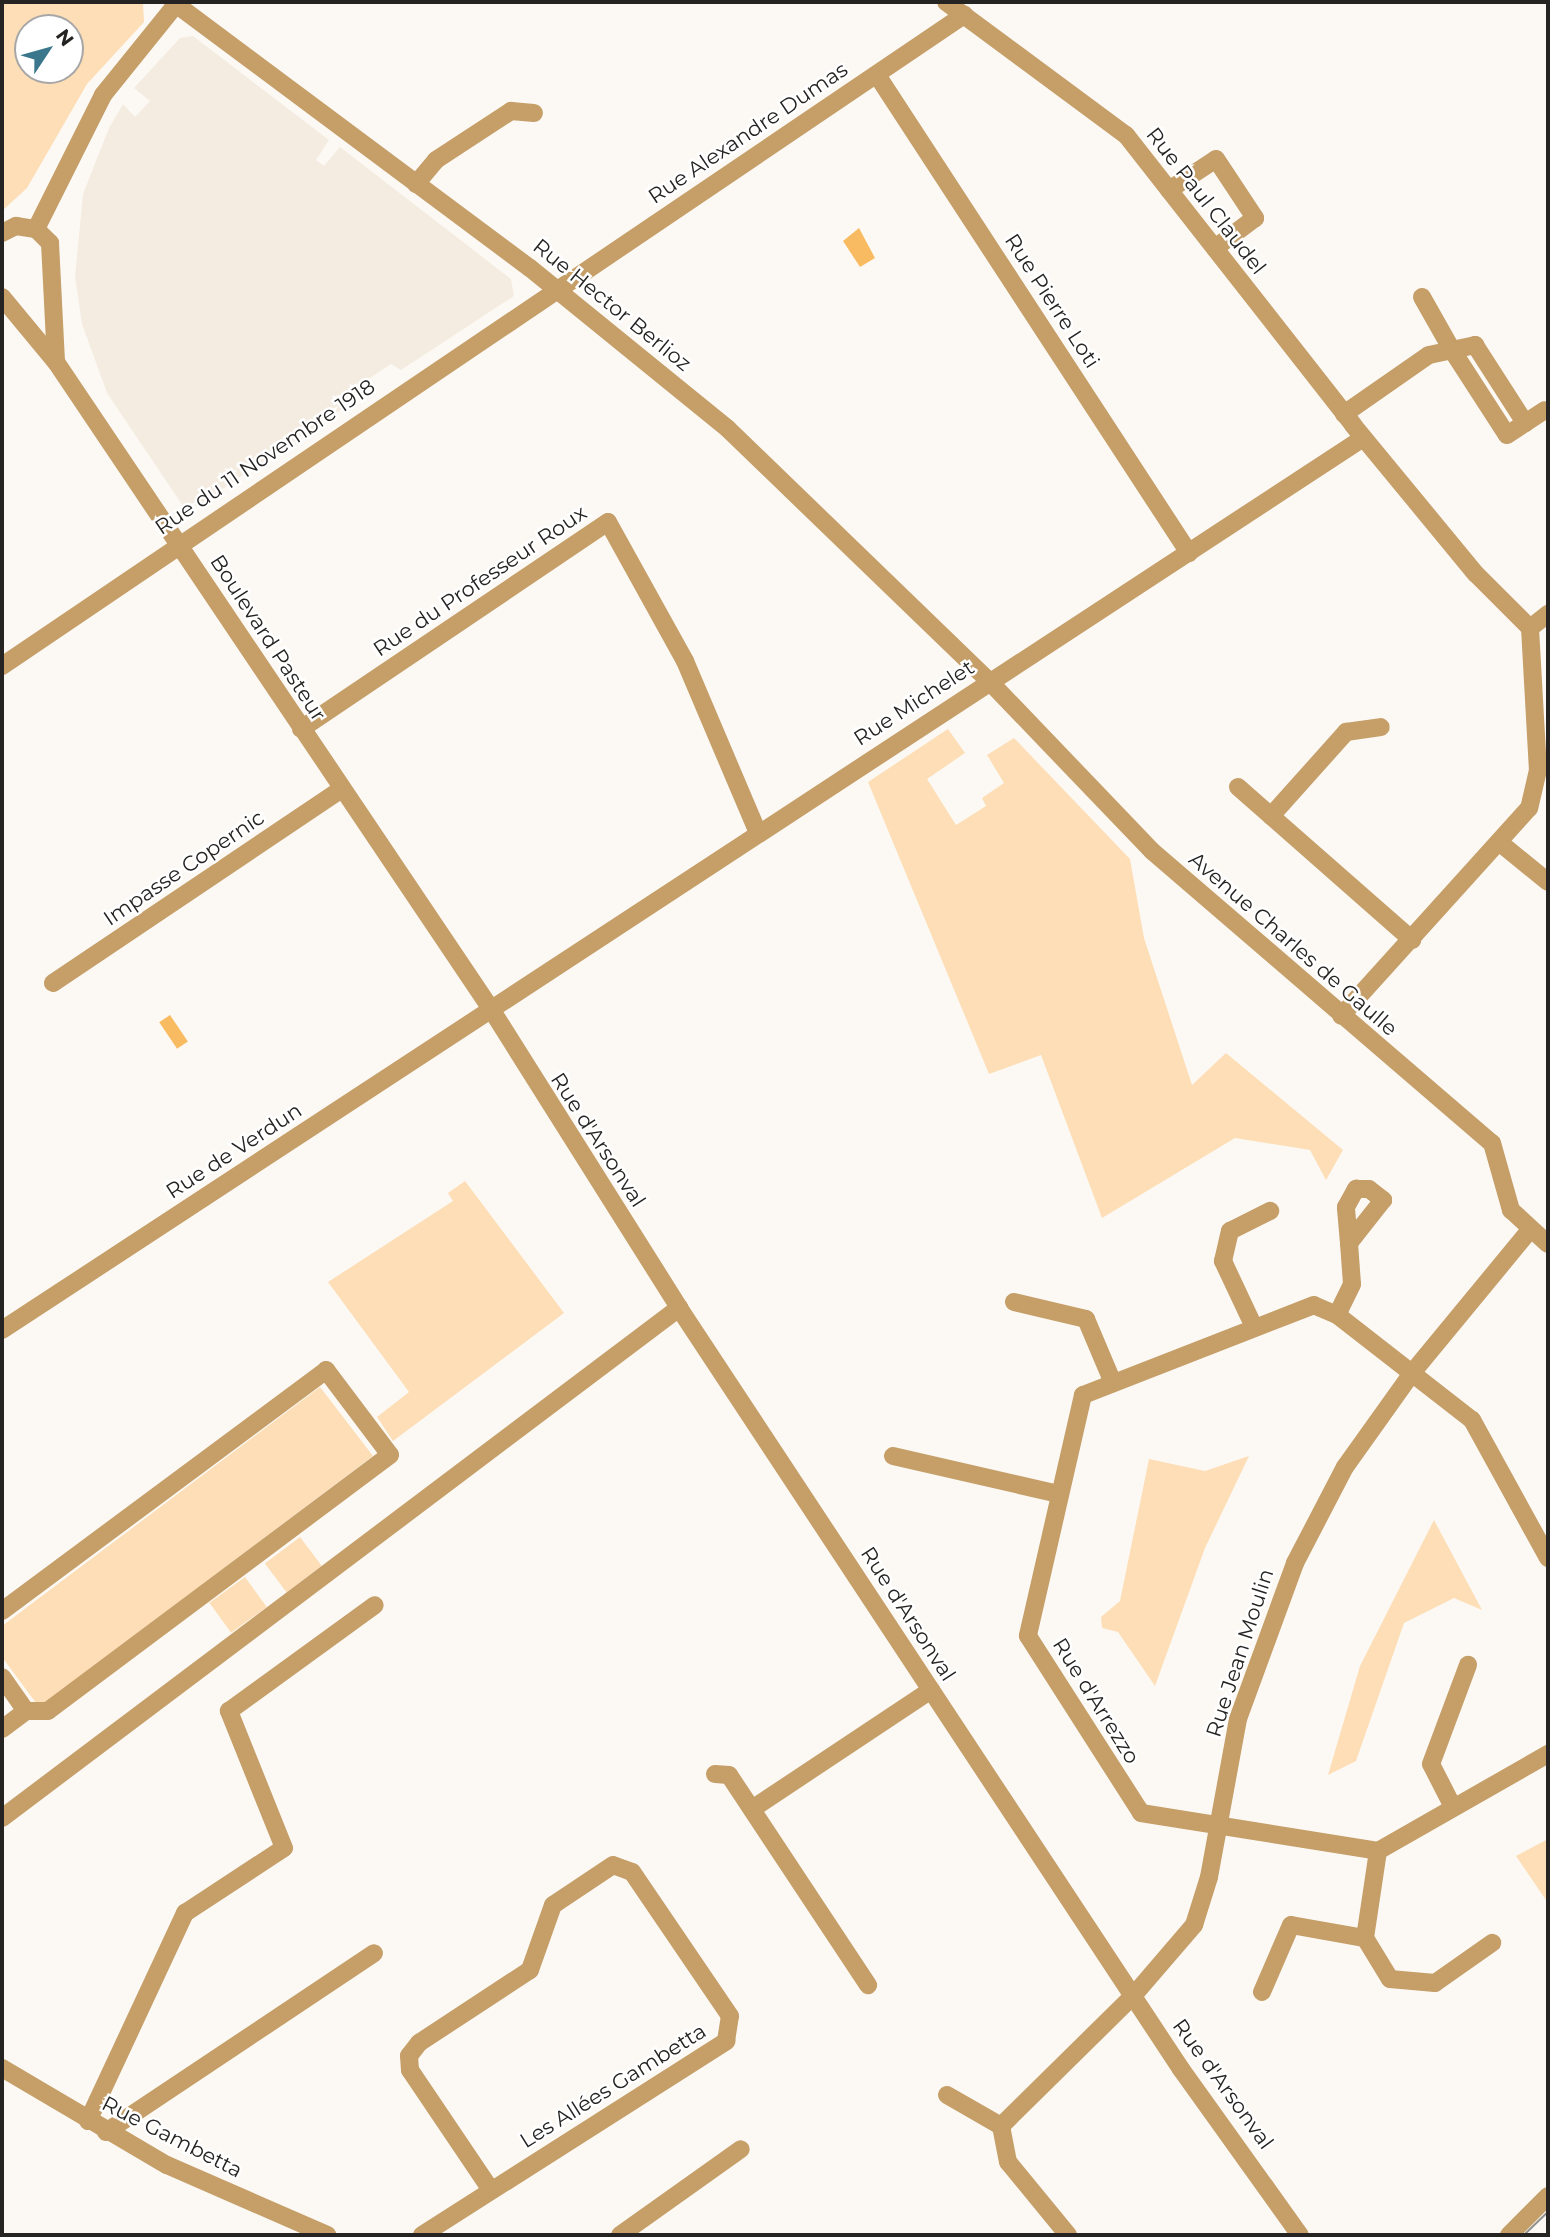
<!DOCTYPE html>
<html>
<head>
<meta charset="utf-8">
<style>
  body { margin:0 }
  #map { position:relative; width:1550px; height:2237px; overflow:hidden; background:#fcf9f4; font-family:Montserrat,sans-serif }
  div>[style] { position:absolute }
  .built>* { inset:0; background:#f4ece1 }
  .green>* { inset:0; background:#fddeb6; transform-origin:0 0 }
  .water>* { inset:0; background:#f9bb61; transform-origin:0 0 }
  .minor>* { height:18px; margin:-9px; padding:0 9px; transform-origin:9px; border-radius:9px; background:#c59e68 }
  .tram>* { height:2px; margin:-1px; padding:0 1px; transform-origin:1px; border-radius:1px; background:#93918e }
  span { translate:-50% -50%; white-space:nowrap; text-align:center; line-height:1.15; -webkit-text-stroke:5px #fff; paint-order:stroke }
  .street-label { font-size:21px; color:#252423 }
  .frame { position:absolute; inset:0; border:4px solid #252423; pointer-events:none }
  .north { position:absolute; left:14px; top:14px; width:70px; height:70px; box-sizing:border-box; background:#fff; border:2px solid #a8a7a7; border-radius:50%; rotate:54deg; font-size:19px; font-weight:700; line-height:28px; text-align:center; color:#252423 }
  .north::after { content:''; display:block; margin:auto; width:24px; height:32px; background:#3a778d; clip-path:polygon(50% 0,100% 100%,50% 72%,0 100%) }
</style>
</head>
<body>
<div id="map">
  <div class="built">
    <i style="clip-path:polygon(193px 36px,329px 140px,316px 160px,324px 166px,340px 147px,511px 279px,514px 296px,401px 370px,391px 364px,352px 390px,354px 401px,197px 506px,183px 506px,107px 393px,82px 324px,75px 277px,83px 194px,109px 128px,123px 104px,135px 117px,150px 101px,134px 88px,180px 38px)"></i>
  </div>
  <div class="green">
    <i style="clip-path:polygon(evenodd,2px 2px,143px 2px,144px 22px,87px 84px,27px 188px,2px 211px,2px 2px,28px 28px,70px 28px,70px 70px,28px 70px,28px 28px)"></i>
    <i style="clip-path:polygon(948px 729px,965px 753px,927px 779px,956px 825px,986px 806px,982px 798px,1004px 783px,987px 755px,1014px 738px,1130px 859px,1144px 938px,1192px 1085px,1226px 1053px,1343px 1150px,1326px 1180px,1310px 1150px,1235px 1138px,1102px 1218px,1041px 1055px,989px 1074px,868px 782px)"></i>
    <i style="clip-path:polygon(465px 1181px,564px 1313px,393px 1441px,377px 1417px,409px 1392px,328px 1282px,453px 1201px,448px 1193px)"></i>
    <i style="clip-path:polygon(320px 1387px,373px 1456px,39px 1707px,2px 1657px,2px 1626px)"></i>
    <i style="clip-path:polygon(1249px 1456px,1205px 1548px,1155px 1686px,1118px 1632px,1102px 1628px,1101px 1617px,1120px 1601px,1149px 1459px,1205px 1471px)"></i>
    <i style="clip-path:polygon(1434px 1520px,1482px 1610px,1454px 1598px,1404px 1623px,1356px 1761px,1328px 1775px,1360px 1666px)"></i>
    <i style="left:300px;top:1537px;width:36px;height:44px;rotate:53deg"></i>
    <i style="left:245px;top:1577px;width:37px;height:44px;rotate:54deg"></i>
    <i style="clip-path:polygon(1548px 1839px,1548px 1903px,1516px 1856px)"></i>
  </div>
  <div class="water">
    <i style="clip-path:polygon(859px 228px,875px 258px,860px 267px,843px 241px)"></i>
    <i style="left:170px;top:1015px;width:32px;height:13px;rotate:56deg"></i>
  </div>
  <div class="minor">
    <i style="left:173px;top:2px;width:445px;rotate:36.7deg"></i>
    <i style="left:530px;top:268px;width:255px;rotate:39.1deg"></i>
    <i style="left:728px;top:429px;width:364px;rotate:44deg"></i>
    <i style="left:990px;top:682px;width:234px;rotate:46.2deg"></i>
    <i style="left:1152px;top:851px;width:448px;rotate:40.7deg"></i>
    <i style="left:1492px;top:1143px;width:70px;rotate:74.2deg"></i>
    <i style="left:1511px;top:1210px;width:50px;rotate:42.6deg"></i>
    <i style="left:946px;top:2px;width:224px;rotate:36.5deg"></i>
    <i style="left:1126px;top:135px;width:368px;rotate:51.9deg"></i>
    <i style="left:1353px;top:425px;width:193px;rotate:50.5deg"></i>
    <i style="left:1476px;top:574px;width:76px;rotate:45deg"></i>
    <i style="left:1530px;top:628px;width:142px;rotate:86.8deg"></i>
    <i style="left:1538px;top:770px;width:39px;rotate:103deg"></i>
    <i style="left:1529px;top:808px;width:280px;rotate:132.1deg"></i>
    <i style="left:877px;top:75px;width:571px;rotate:56.87deg"></i>
    <i style="left:416px;top:184px;width:31px;rotate:-50deg"></i>
    <i style="left:436px;top:160px;width:90px;rotate:-33.2deg"></i>
    <i style="left:511px;top:111px;width:23px;rotate:5deg"></i>
    <i style="left:1169px;top:190px;width:56px;rotate:-33.4deg"></i>
    <i style="left:1216px;top:159px;width:71px;rotate:56.5deg"></i>
    <i style="left:1255px;top:218px;width:50px;rotate:143.1deg"></i>
    <i style="left:36px;top:229px;width:20px;rotate:45deg"></i>
    <i style="left:50px;top:243px;width:119px;rotate:87.1deg"></i>
    <i style="left:2px;top:233px;width:16px;rotate:-27deg"></i>
    <i style="left:16px;top:226px;width:20px;rotate:9deg"></i>
    <i style="left:36px;top:229px;width:150px;rotate:-63.4deg"></i>
    <i style="left:103px;top:95px;width:119px;rotate:-51.1deg"></i>
    <i style="left:2px;top:297px;width:85px;rotate:50.3deg"></i>
    <i style="left:56px;top:362px;width:780px;rotate:56.09deg"></i>
    <i style="left:491px;top:1009px;width:353px;rotate:57.8deg"></i>
    <i style="left:679px;top:1308px;width:912px;rotate:56.59deg"></i>
    <i style="left:1181px;top:2069px;width:204px;rotate:54.4deg"></i>
    <i style="left:1422px;top:297px;width:61px;rotate:60.5deg"></i>
    <i style="left:1452px;top:350px;width:24px;rotate:-12deg"></i>
    <i style="left:1475px;top:345px;width:93px;rotate:57.3deg"></i>
    <i style="left:1344px;top:414px;width:103px;rotate:-34.8deg"></i>
    <i style="left:1429px;top:355px;width:24px;rotate:-12deg"></i>
    <i style="left:1452px;top:350px;width:101px;rotate:57.1deg"></i>
    <i style="left:1507px;top:435px;width:45px;rotate:-33.3deg"></i>
    <i style="left:1530px;top:628px;width:23px;rotate:-38deg"></i>
    <i style="left:2px;top:666px;width:1162px;rotate:-34.09deg"></i>
    <i style="left:301px;top:729px;width:370px;rotate:-34deg"></i>
    <i style="left:608px;top:522px;width:159px;rotate:61deg"></i>
    <i style="left:685px;top:661px;width:185px;rotate:67deg"></i>
    <i style="left:1238px;top:787px;width:232px;rotate:41.3deg"></i>
    <i style="left:1271px;top:816px;width:113px;rotate:-48.2deg"></i>
    <i style="left:1346px;top:732px;width:35px;rotate:-8deg"></i>
    <i style="left:1499px;top:842px;width:63px;rotate:39.2deg"></i>
    <i style="left:53px;top:983px;width:346px;rotate:-33.9deg"></i>
    <i style="left:1014px;top:1302px;width:74px;rotate:13.3deg"></i>
    <i style="left:1086px;top:1319px;width:69px;rotate:67.1deg"></i>
    <i style="left:1337px;top:1315px;width:34px;rotate:-64deg"></i>
    <i style="left:1352px;top:1284px;width:41px;rotate:-94.2deg"></i>
    <i style="left:1349px;top:1243px;width:36px;rotate:-95deg"></i>
    <i style="left:1346px;top:1207px;width:21px;rotate:-61deg"></i>
    <i style="left:1356px;top:1189px;width:13px"></i>
    <i style="left:1369px;top:1189px;width:18px;rotate:38deg"></i>
    <i style="left:1383px;top:1200px;width:55px;rotate:128.3deg"></i>
    <i style="left:1254px;top:1327px;width:73px;rotate:-115.2deg"></i>
    <i style="left:1223px;top:1261px;width:31px;rotate:-77deg"></i>
    <i style="left:1230px;top:1231px;width:45px;rotate:-26.6deg"></i>
    <i style="left:2px;top:1330px;width:1627px;rotate:-33.24deg"></i>
    <i style="left:893px;top:1456px;width:170px;rotate:12.9deg"></i>
    <i style="left:1548px;top:1558px;width:158px;rotate:-118.8deg"></i>
    <i style="left:1472px;top:1420px;width:171px;rotate:-142.1deg"></i>
    <i style="left:1337px;top:1315px;width:25px;rotate:-157deg"></i>
    <i style="left:1314px;top:1305px;width:248px;rotate:158.7deg"></i>
    <i style="left:1083px;top:1395px;width:247px;rotate:102.9deg"></i>
    <i style="left:1028px;top:1636px;width:210px;rotate:57.4deg"></i>
    <i style="left:1141px;top:1813px;width:240px;rotate:9.1deg"></i>
    <i style="left:1378px;top:1851px;width:196px;rotate:-29.7deg"></i>
    <i style="left:2px;top:1611px;width:404px;rotate:-36.6deg"></i>
    <i style="left:326px;top:1370px;width:106px;rotate:53deg"></i>
    <i style="left:390px;top:1455px;width:427px;rotate:143.2deg"></i>
    <i style="left:48px;top:1711px;width:22px;rotate:180deg"></i>
    <i style="left:2px;top:1677px;width:42px;rotate:54.8deg"></i>
    <i style="left:26px;top:1711px;width:30px;rotate:143deg"></i>
    <i style="left:715px;top:1774px;width:14px;rotate:4deg"></i>
    <i style="left:729px;top:1775px;width:252px;rotate:56.5deg"></i>
    <i style="left:1453px;top:1807px;width:48px;rotate:-117.1deg"></i>
    <i style="left:1431px;top:1764px;width:106px;rotate:-69.5deg"></i>
    <i style="left:752px;top:1809px;width:215px;rotate:-33.6deg"></i>
    <i style="left:2px;top:1818px;width:848px;rotate:-36.99deg"></i>
    <i style="left:1378px;top:1851px;width:88px;rotate:98.5deg"></i>
    <i style="left:1365px;top:1938px;width:48px;rotate:58.6deg"></i>
    <i style="left:1390px;top:1979px;width:45px;rotate:5.1deg"></i>
    <i style="left:1435px;top:1983px;width:70px;rotate:-35.1deg"></i>
    <i style="left:1262px;top:1992px;width:73px;rotate:-66.6deg"></i>
    <i style="left:1291px;top:1925px;width:75px;rotate:10deg"></i>
    <i style="left:2px;top:2068px;width:191px;rotate:30.5deg"></i>
    <i style="left:167px;top:2165px;width:175px;rotate:23.6deg"></i>
    <i style="left:947px;top:2095px;width:62px;rotate:29.9deg"></i>
    <i style="left:88px;top:2121px;width:230px;rotate:-65deg"></i>
    <i style="left:185px;top:1913px;width:118px;rotate:-33.3deg"></i>
    <i style="left:284px;top:1848px;width:148px;rotate:-111.9deg"></i>
    <i style="left:229px;top:1711px;width:180px;rotate:-36deg"></i>
    <i style="left:106px;top:2132px;width:322px;rotate:-33.7deg"></i>
    <i style="left:422px;top:2235px;width:361px;rotate:-32.5deg"></i>
    <i style="left:726px;top:2041px;width:25px;rotate:-81deg"></i>
    <i style="left:730px;top:2016px;width:174px;rotate:-124.2deg"></i>
    <i style="left:632px;top:1872px;width:20px;rotate:-160deg"></i>
    <i style="left:613px;top:1865px;width:72px;rotate:146.3deg"></i>
    <i style="left:553px;top:1905px;width:69px;rotate:109.5deg"></i>
    <i style="left:530px;top:1970px;width:133px;rotate:146.7deg"></i>
    <i style="left:419px;top:2043px;width:16px;rotate:128deg"></i>
    <i style="left:409px;top:2056px;width:14px;rotate:86deg"></i>
    <i style="left:410px;top:2070px;width:145px;rotate:56deg"></i>
    <i style="left:620px;top:2235px;width:148px;rotate:-35.4deg"></i>
    <i style="left:1068px;top:2235px;width:94px;rotate:-129.4deg"></i>
    <i style="left:1008px;top:2162px;width:37px;rotate:-101deg"></i>
    <i style="left:1001px;top:2126px;width:185px;rotate:-44.6deg"></i>
    <i style="left:1133px;top:1996px;width:94px;rotate:-49.3deg"></i>
    <i style="left:1194px;top:1925px;width:50px;rotate:-72.6deg"></i>
    <i style="left:1209px;top:1877px;width:161px;rotate:-79.6deg"></i>
    <i style="left:1238px;top:1719px;width:166px;rotate:-69.9deg"></i>
    <i style="left:1295px;top:1563px;width:108px;rotate:-62.5deg"></i>
    <i style="left:1345px;top:1467px;width:115px;rotate:-54.5deg"></i>
    <i style="left:1412px;top:1373px;width:184px;rotate:-50.5deg"></i>
    <i style="left:1509px;top:2235px;width:55px;rotate:-45deg"></i>
  </div>
  <div class="tram">
    <i style="left:1524px;top:2235px;width:33px;rotate:-44deg"></i>
  </div>
  <div class="street-label">
    <span style="left:748px;top:133px;rotate:-34deg">Rue Alexandre Dumas</span>
    <span style="left:1206px;top:201px;rotate:52deg">Rue Paul Claudel</span>
    <span style="left:1052px;top:301px;rotate:57deg">Rue Pierre Loti</span>
    <span style="left:612px;top:305px;rotate:39deg">Rue Hector Berlioz</span>
    <span style="left:265px;top:457px;rotate:-34deg">Rue du 11 Novembre 1918</span>
    <span style="left:480px;top:581px;rotate:-34deg">Rue du Professeur Roux</span>
    <span style="left:268px;top:638px;rotate:57deg">Boulevard Pasteur</span>
    <span style="left:914px;top:703px;rotate:-33deg">Rue Michelet</span>
    <span style="left:184px;top:868px;rotate:-34deg">Impasse Copernic</span>
    <span style="left:1293px;top:944px;rotate:41deg">Avenue Charles de Gaulle</span>
    <span style="left:598px;top:1140px;rotate:57deg">Rue d'Arsonval</span>
    <span style="left:234px;top:1151px;rotate:-33deg">Rue de Verdun</span>
    <span style="left:908px;top:1614px;rotate:57deg">Rue d'Arsonval</span>
    <span style="left:1240px;top:1653px;rotate:-72deg">Rue Jean Moulin</span>
    <span style="left:1096px;top:1701px;rotate:58deg">Rue d'Arrezzo</span>
    <span style="left:1223px;top:2084px;rotate:54deg">Rue d'Arsonval</span>
    <span style="left:613px;top:2086px;rotate:-32deg">Les Allées Gambetta</span>
    <span style="left:172px;top:2137px;rotate:27deg">Rue Gambetta</span>
  </div>
  <div class="frame"></div>
  <div class="north">N</div>
</div>
</body>
</html>
